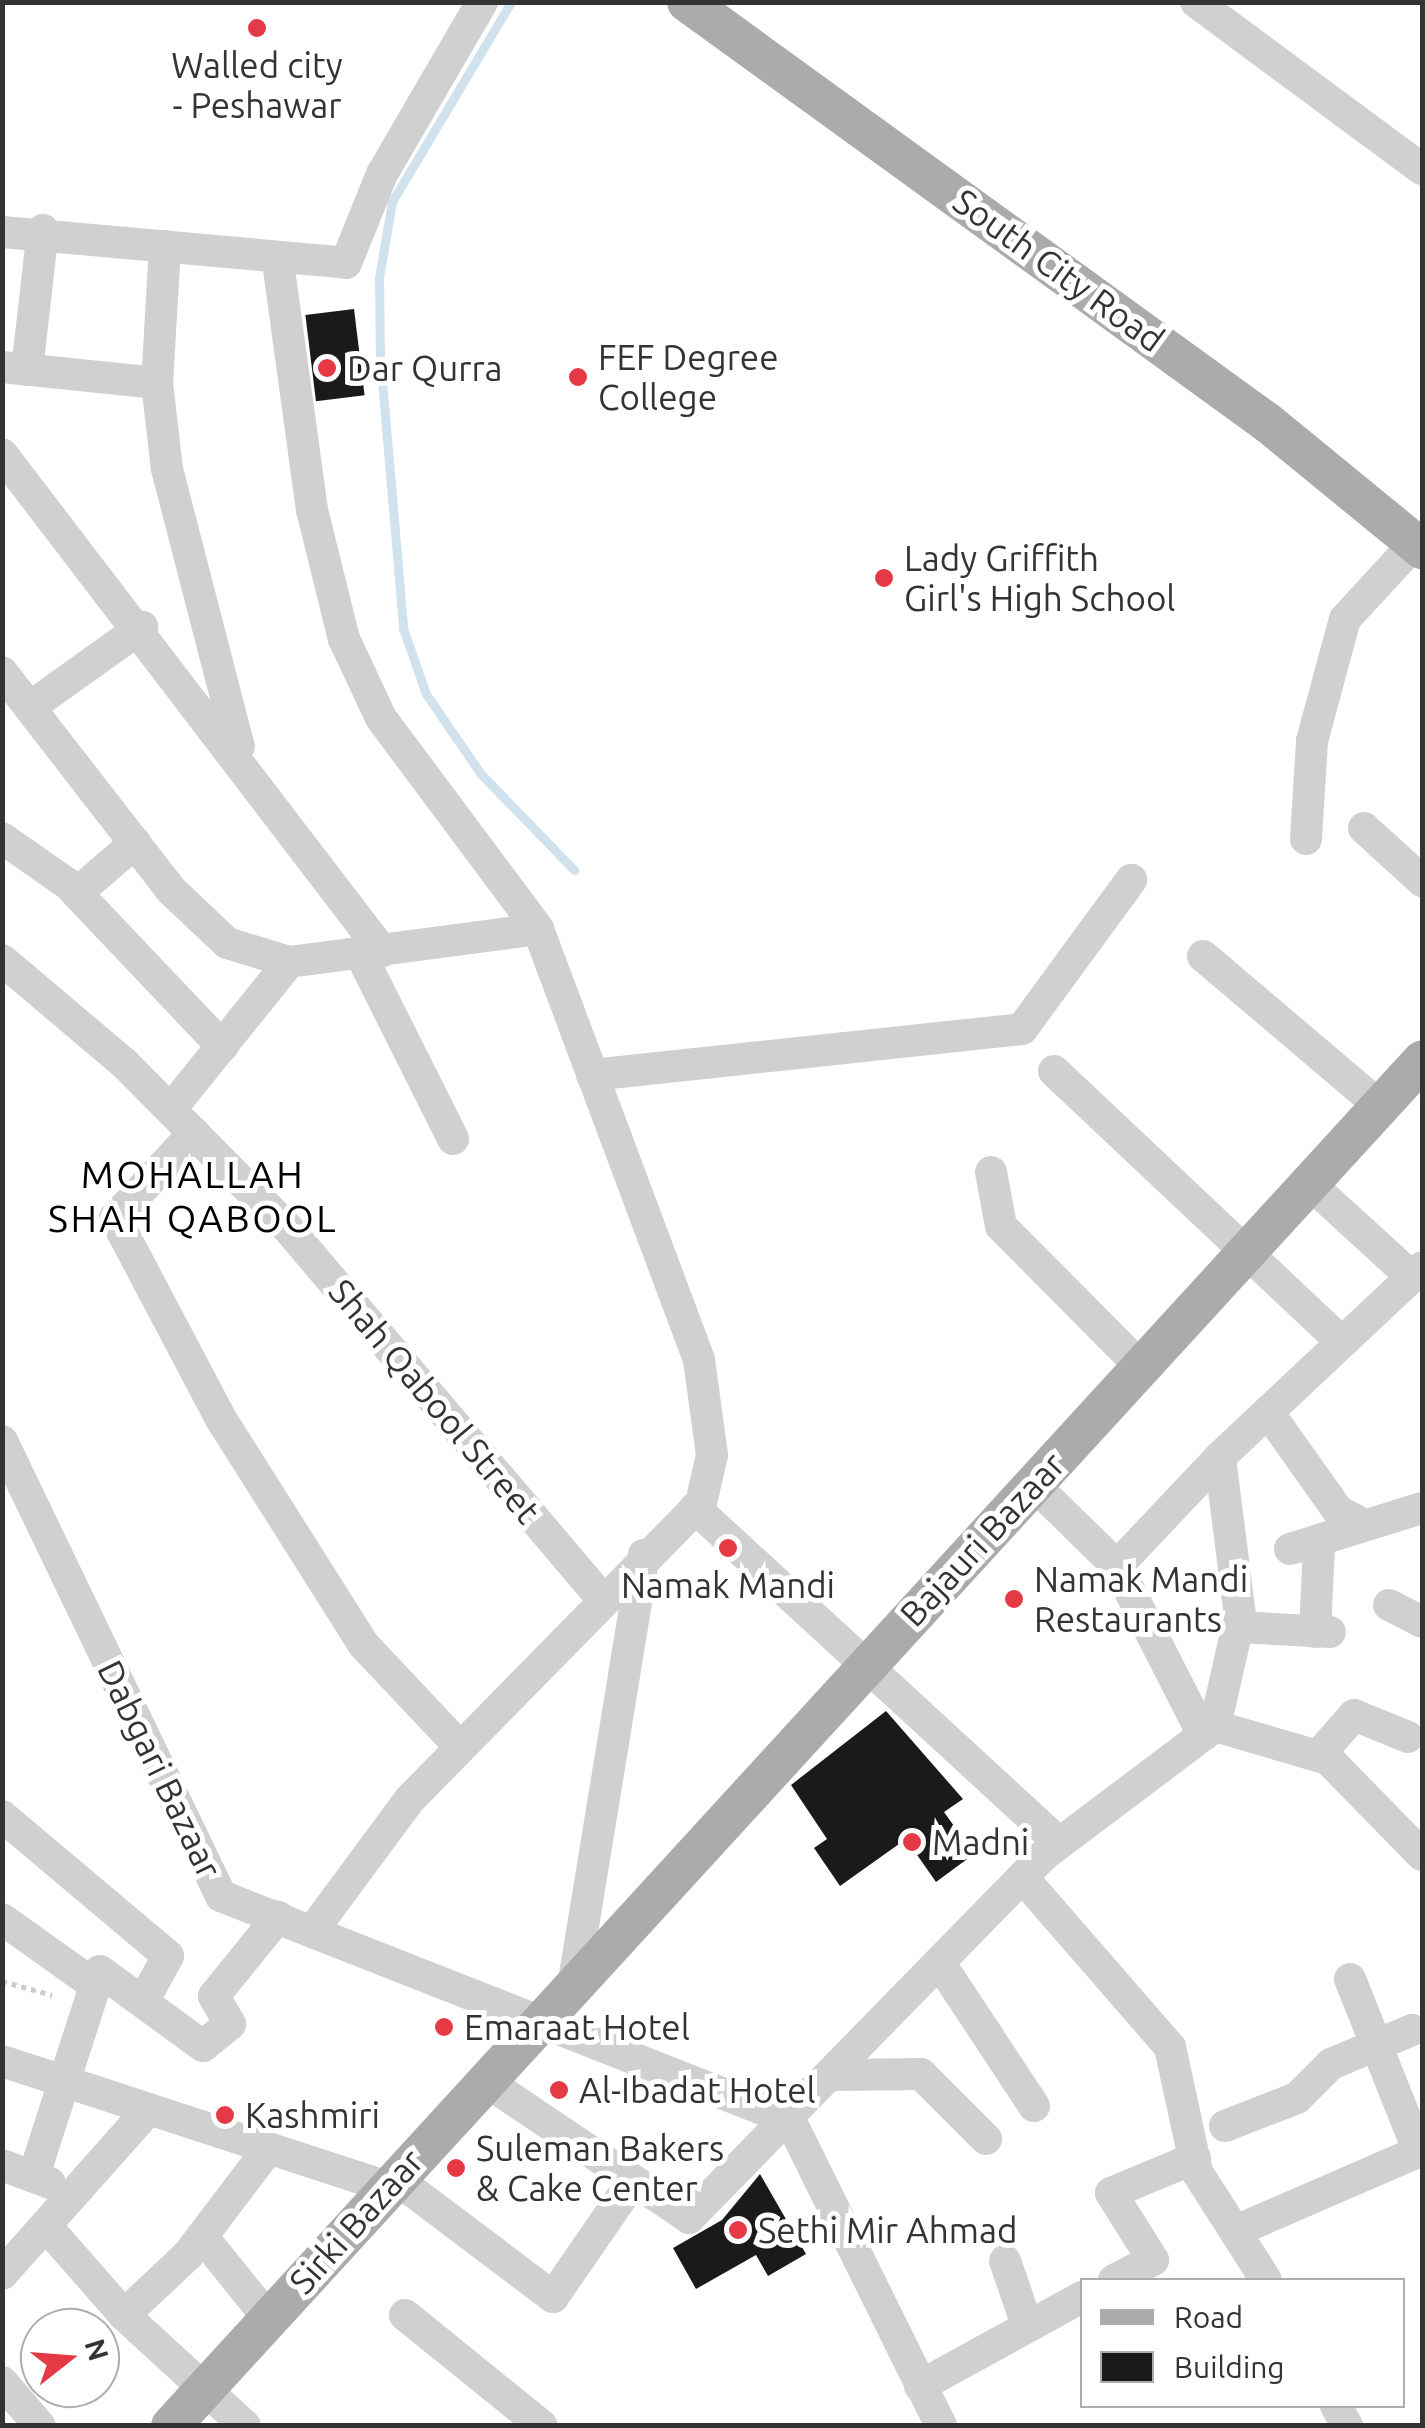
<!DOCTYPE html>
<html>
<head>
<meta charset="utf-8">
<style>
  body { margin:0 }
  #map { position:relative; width:1425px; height:2428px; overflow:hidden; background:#fff; font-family:Ubuntu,sans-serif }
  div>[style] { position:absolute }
  .stream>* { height:9px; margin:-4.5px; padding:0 4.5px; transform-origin:4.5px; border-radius:4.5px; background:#cfe2ee }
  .building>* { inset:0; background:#1a1a1a; transform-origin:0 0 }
  .path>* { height:5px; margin-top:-2.5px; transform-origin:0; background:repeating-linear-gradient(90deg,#cdcdcd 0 5px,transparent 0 10px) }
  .minor>* { height:32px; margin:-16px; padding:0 16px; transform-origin:16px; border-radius:16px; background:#d0d0d0 }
  .major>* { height:40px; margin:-20px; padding:0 20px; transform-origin:20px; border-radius:20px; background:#ababab }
  .dots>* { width:28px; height:28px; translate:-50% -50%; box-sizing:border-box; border:5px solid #fff; border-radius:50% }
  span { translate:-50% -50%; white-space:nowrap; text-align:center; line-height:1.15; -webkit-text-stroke:10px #fff; paint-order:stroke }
  .poi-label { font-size:35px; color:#333 }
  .left { translate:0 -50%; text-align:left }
  .street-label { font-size:35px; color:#333 }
  .neighbourhood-label { font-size:38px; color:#000; letter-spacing:2.5px }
  .frame { position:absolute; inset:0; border:5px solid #333; pointer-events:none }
  .legend { position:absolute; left:1080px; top:2278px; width:325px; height:130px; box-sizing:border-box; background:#fff; border:2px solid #adadad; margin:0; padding:12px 18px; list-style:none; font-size:30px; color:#333 }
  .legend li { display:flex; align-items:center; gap:20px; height:50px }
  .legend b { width:50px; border:2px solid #adadad }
  .north { position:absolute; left:20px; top:2308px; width:100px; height:100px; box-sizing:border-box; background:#fff; border:2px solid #adadad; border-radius:50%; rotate:73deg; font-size:28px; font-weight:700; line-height:40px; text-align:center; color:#333 }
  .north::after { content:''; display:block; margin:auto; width:35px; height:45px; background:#e63946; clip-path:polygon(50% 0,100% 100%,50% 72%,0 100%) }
</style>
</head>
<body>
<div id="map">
  <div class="stream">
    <i style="left:511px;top:2px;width:233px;rotate:120.8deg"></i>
    <i style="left:392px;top:202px;width:76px;rotate:99.8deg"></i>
    <i style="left:379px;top:277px;width:80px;rotate:89.3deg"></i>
    <i style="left:380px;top:357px;width:272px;rotate:85.1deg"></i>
    <i style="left:403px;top:628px;width:70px;rotate:70.8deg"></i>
    <i style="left:426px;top:694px;width:97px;rotate:55.5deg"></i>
    <i style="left:481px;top:774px;width:134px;rotate:45.9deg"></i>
  </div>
  <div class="building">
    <i style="left:354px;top:309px;width:87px;height:49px;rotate:83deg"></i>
    <i style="clip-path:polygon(886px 1711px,963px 1799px,944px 1812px,974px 1854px,936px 1882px,906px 1839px,840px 1886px,814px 1848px,827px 1839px,791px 1785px)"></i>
    <i style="clip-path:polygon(760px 2174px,806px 2254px,768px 2276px,756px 2255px,696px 2289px,673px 2248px,722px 2220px)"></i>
  </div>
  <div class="path">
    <i style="left:2px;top:1981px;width:52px;rotate:15.6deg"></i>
  </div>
  <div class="minor">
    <i style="left:1196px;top:2px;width:281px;rotate:36.5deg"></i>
    <i style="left:2px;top:232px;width:345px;rotate:5.1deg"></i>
    <i style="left:346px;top:263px;width:96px;rotate:-68deg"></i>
    <i style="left:382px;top:174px;width:199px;rotate:-59.8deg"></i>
    <i style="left:165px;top:246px;width:137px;rotate:93.3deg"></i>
    <i style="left:157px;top:383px;width:87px;rotate:83.4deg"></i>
    <i style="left:167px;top:469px;width:287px;rotate:75.5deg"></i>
    <i style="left:278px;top:262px;width:250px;rotate:82.2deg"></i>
    <i style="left:312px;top:510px;width:133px;rotate:76.1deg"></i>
    <i style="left:344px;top:639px;width:87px;rotate:64.9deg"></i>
    <i style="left:381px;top:718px;width:263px;rotate:53.3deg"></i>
    <i style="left:538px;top:929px;width:460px;rotate:69.5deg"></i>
    <i style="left:699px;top:1360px;width:96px;rotate:82.2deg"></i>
    <i style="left:712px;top:1455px;width:49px;rotate:102.9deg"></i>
    <i style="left:701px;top:1503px;width:415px;rotate:134.5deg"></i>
    <i style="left:410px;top:1799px;width:163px;rotate:126.5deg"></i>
    <i style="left:2px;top:367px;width:156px;rotate:5.9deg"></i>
    <i style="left:27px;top:370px;width:141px;rotate:-83.5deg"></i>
    <i style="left:2px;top:454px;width:626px;rotate:52.6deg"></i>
    <i style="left:2px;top:672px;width:276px;rotate:52.2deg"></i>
    <i style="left:171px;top:890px;width:77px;rotate:43.4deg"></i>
    <i style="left:227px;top:943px;width:65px;rotate:17deg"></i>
    <i style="left:289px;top:962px;width:251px;rotate:-7.5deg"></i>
    <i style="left:30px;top:707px;width:138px;rotate:-35.5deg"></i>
    <i style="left:1364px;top:828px;width:79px;rotate:42.4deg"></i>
    <i style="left:2px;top:838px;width:80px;rotate:34.9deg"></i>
    <i style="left:68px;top:884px;width:224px;rotate:46.5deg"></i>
    <i style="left:1306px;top:839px;width:98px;rotate:-86.5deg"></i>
    <i style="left:1312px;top:741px;width:126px;rotate:-74.9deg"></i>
    <i style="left:1345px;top:619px;width:103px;rotate:-47.4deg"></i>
    <i style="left:77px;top:893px;width:77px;rotate:-40.8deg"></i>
    <i style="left:360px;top:953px;width:208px;rotate:63.4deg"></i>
    <i style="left:1203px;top:956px;width:233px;rotate:40.3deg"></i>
    <i style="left:2px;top:960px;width:160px;rotate:40.2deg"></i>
    <i style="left:124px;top:1063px;width:230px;rotate:45.2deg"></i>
    <i style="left:286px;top:1226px;width:488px;rotate:49.7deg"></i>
    <i style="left:1054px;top:1071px;width:395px;rotate:43.3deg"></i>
    <i style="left:592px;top:1075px;width:432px;rotate:-6.1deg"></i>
    <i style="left:1022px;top:1029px;width:185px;rotate:-53.8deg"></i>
    <i style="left:171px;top:1109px;width:189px;rotate:-51.2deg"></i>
    <i style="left:194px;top:1133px;width:116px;rotate:132.9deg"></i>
    <i style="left:115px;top:1218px;width:227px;rotate:62.2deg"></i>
    <i style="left:221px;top:1419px;width:266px;rotate:57.7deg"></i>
    <i style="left:363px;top:1644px;width:141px;rotate:46.7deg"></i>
    <i style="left:991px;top:1172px;width:55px;rotate:79.5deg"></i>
    <i style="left:1001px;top:1226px;width:199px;rotate:45.2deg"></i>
    <i style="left:1310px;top:1184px;width:138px;rotate:42.4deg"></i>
    <i style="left:1268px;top:1412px;width:121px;rotate:54.7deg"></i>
    <i style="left:1338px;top:1511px;width:30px;rotate:28deg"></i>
    <i style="left:2px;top:1441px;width:505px;rotate:64.3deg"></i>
    <i style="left:221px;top:1896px;width:612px;rotate:21.49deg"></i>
    <i style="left:790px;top:2120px;width:341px;rotate:63.7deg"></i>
    <i style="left:1033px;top:1484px;width:117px;rotate:44.3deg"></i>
    <i style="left:1117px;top:1566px;width:190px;rotate:63deg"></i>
    <i style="left:695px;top:1508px;width:493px;rotate:42.6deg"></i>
    <i style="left:1290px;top:1549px;width:138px;rotate:-17.3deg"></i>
    <i style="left:1117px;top:1566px;width:150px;rotate:-46.6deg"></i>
    <i style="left:1389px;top:1605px;width:37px;rotate:27deg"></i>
    <i style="left:1238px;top:1627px;width:92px;rotate:3.1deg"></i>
    <i style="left:1315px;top:1632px;width:85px;rotate:-87.3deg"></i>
    <i style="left:1215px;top:1726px;width:118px;rotate:16.3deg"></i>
    <i style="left:1328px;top:1759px;width:134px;rotate:45.6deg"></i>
    <i style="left:1319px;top:1755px;width:53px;rotate:-48.8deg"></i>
    <i style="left:1354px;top:1715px;width:58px;rotate:22.2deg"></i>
    <i style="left:2px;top:1816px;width:217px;rotate:40.1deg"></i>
    <i style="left:168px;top:1956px;width:48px;rotate:118.7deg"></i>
    <i style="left:1023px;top:1878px;width:224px;rotate:49deg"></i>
    <i style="left:1170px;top:2047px;width:128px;rotate:77.8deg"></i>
    <i style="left:1197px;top:2172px;width:128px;rotate:57.4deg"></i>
    <i style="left:2px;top:1919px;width:115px;rotate:35.5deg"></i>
    <i style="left:941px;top:1965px;width:169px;rotate:56.6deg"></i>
    <i style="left:1350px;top:1979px;width:186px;rotate:68.3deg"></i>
    <i style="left:574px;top:1981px;width:432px;rotate:-80.7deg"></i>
    <i style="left:2px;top:2061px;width:405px;rotate:18.1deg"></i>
    <i style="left:835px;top:2075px;width:86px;rotate:-0.7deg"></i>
    <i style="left:921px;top:2074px;width:92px;rotate:45deg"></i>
    <i style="left:484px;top:2080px;width:247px;rotate:33.9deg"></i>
    <i style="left:689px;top:2218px;width:508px;rotate:-45.64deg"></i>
    <i style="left:1044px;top:1855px;width:214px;rotate:-37deg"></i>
    <i style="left:1215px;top:1726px;width:113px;rotate:-77.2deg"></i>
    <i style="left:1240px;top:1616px;width:160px;rotate:-97.2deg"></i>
    <i style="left:1220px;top:1457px;width:277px;rotate:-43.2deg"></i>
    <i style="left:1225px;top:2126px;width:77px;rotate:-21.3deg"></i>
    <i style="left:1297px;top:2098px;width:48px;rotate:-45deg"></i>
    <i style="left:1331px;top:2064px;width:88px;rotate:-22.8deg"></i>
    <i style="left:2px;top:2165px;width:51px;rotate:20.6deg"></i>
    <i style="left:34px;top:2175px;width:214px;rotate:-72.1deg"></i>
    <i style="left:100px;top:1971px;width:127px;rotate:36.1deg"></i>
    <i style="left:203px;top:2046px;width:35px;rotate:-39deg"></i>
    <i style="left:230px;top:2024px;width:32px;rotate:-120deg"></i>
    <i style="left:214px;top:1996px;width:102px;rotate:-51deg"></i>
    <i style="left:395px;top:2178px;width:198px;rotate:37deg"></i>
    <i style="left:553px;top:2297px;width:141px;rotate:-55.4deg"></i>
    <i style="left:47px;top:2227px;width:117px;rotate:48.8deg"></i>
    <i style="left:124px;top:2315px;width:164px;rotate:42.5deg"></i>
    <i style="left:1238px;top:2230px;width:201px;rotate:-23.5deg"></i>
    <i style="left:202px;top:2236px;width:105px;rotate:51.2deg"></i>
    <i style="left:1005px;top:2261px;width:68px;rotate:71deg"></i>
    <i style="left:2px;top:2274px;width:221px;rotate:-48.3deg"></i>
    <i style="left:1114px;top:2280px;width:44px;rotate:-27.1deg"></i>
    <i style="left:1153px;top:2260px;width:79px;rotate:-122.1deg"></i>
    <i style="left:1111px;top:2193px;width:91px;rotate:-22.6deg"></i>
    <i style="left:124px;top:2315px;width:88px;rotate:-43.2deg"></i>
    <i style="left:188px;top:2255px;width:134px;rotate:-52.9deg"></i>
    <i style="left:405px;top:2315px;width:176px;rotate:39deg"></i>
    <i style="left:2px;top:2382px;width:58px;rotate:49.2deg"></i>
    <i style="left:920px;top:2386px;width:185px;rotate:-28.8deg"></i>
    <i style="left:1336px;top:2406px;width:23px;rotate:61deg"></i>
  </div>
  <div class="major">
    <i style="left:687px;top:2px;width:717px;rotate:35.93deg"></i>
    <i style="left:1268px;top:423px;width:199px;rotate:39.3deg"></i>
    <i style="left:171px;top:2426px;width:1852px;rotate:-47.5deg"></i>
  </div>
  <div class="dots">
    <i style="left:257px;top:28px;background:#e63946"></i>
    <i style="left:327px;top:368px;background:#e63946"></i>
    <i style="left:578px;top:377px;background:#e63946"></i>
    <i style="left:884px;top:578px;background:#e63946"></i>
    <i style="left:728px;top:1548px;background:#e63946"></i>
    <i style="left:1014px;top:1599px;background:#e63946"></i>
    <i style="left:912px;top:1842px;background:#e63946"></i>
    <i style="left:444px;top:2027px;background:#e63946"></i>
    <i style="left:559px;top:2090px;background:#e63946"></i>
    <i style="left:225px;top:2115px;background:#e63946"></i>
    <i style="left:456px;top:2168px;background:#e63946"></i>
    <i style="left:738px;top:2230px;background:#e63946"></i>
  </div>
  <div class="poi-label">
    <span style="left:257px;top:85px">Walled city<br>- Peshawar</span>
    <span class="left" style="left:598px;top:377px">FEF Degree<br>College</span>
    <span class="left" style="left:347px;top:368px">Dar Qurra</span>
    <span class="left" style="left:904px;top:578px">Lady Griffith<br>Girl's High School</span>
    <span class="left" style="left:1034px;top:1599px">Namak Mandi<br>Restaurants</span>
    <span style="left:728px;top:1585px">Namak Mandi</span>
    <span class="left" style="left:932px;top:1842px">Madni</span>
    <span class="left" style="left:464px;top:2027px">Emaraat Hotel</span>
    <span class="left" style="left:579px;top:2090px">Al-Ibadat Hotel</span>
    <span class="left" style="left:245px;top:2115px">Kashmiri</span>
    <span class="left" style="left:476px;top:2168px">Suleman Bakers<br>&amp; Cake Center</span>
    <span class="left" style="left:758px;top:2230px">Sethi Mir Ahmad</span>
  </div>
  <div class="street-label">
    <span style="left:1059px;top:270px;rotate:36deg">South City Road</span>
    <span style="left:435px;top:1401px;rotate:50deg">Shah Qabool Street</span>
    <span style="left:982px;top:1539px;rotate:-47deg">Bajauri Bazaar</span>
    <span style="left:160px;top:1769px;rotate:64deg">Dabgari Bazaar</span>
    <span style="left:356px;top:2221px;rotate:-48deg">Sirki Bazaar</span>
  </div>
  <div class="neighbourhood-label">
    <span style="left:193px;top:1197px">MOHALLAH<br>SHAH QABOOL</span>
  </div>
  <div class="frame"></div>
  <ul class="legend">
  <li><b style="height:12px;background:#ababab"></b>Road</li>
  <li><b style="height:28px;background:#1a1a1a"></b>Building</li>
  </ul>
  <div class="north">N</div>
</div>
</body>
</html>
